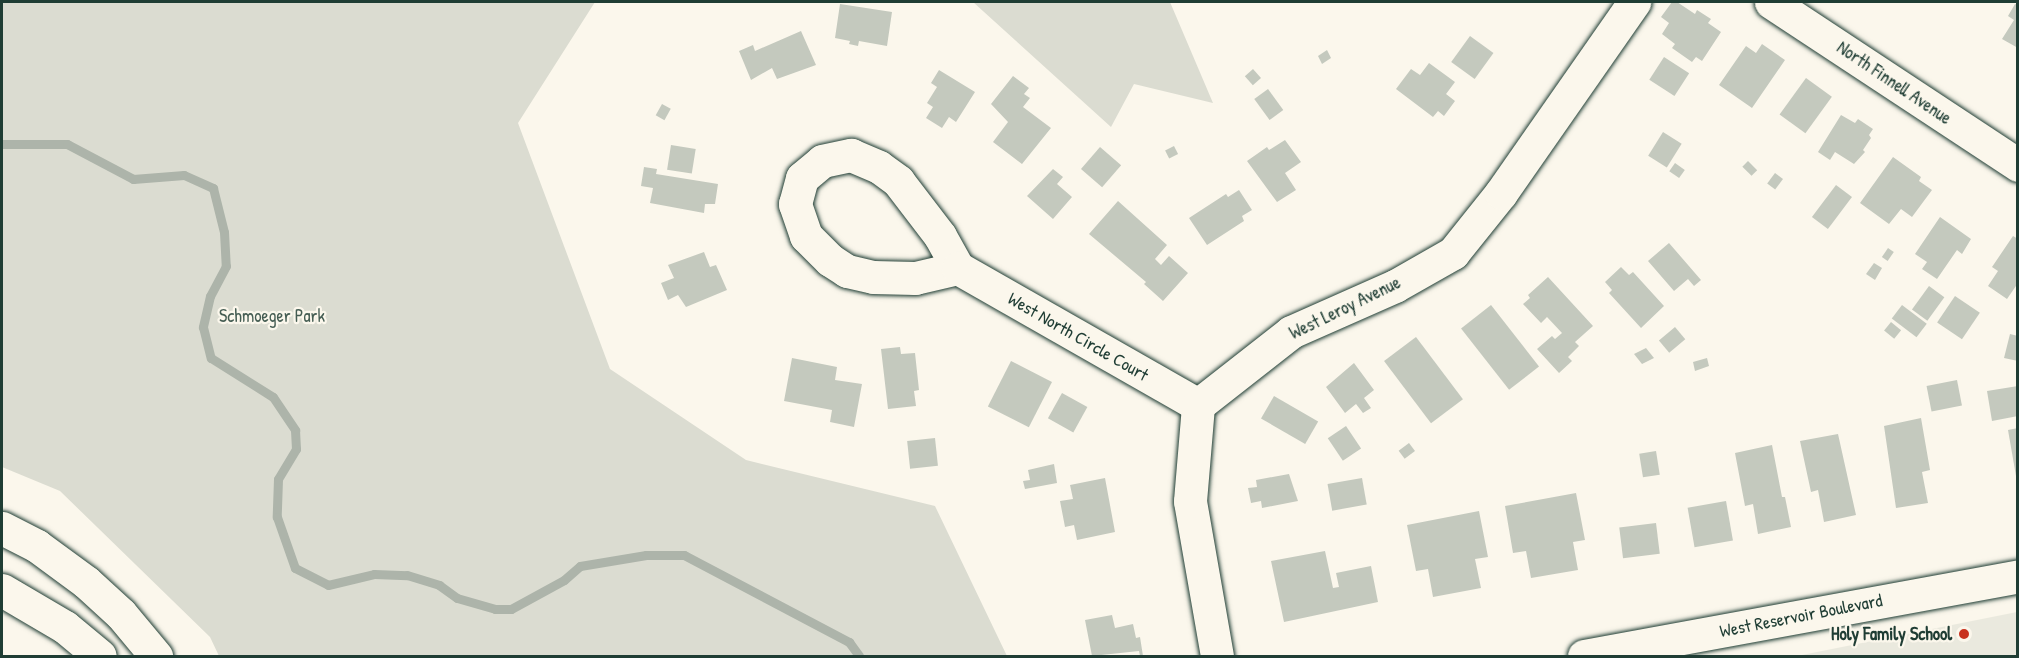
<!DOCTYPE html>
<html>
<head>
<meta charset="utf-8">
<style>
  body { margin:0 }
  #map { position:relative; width:2019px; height:658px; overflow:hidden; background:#fbf7ec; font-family:"Patrick Hand",sans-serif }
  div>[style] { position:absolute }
  .built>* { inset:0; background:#eae9de }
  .green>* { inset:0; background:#dbdcd1 }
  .stream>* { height:9px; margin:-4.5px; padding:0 4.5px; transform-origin:4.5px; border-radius:4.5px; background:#adb4aa }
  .building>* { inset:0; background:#c4c9be; transform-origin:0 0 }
  .roads { filter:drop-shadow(0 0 2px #1f3d34) drop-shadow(0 0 2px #1f3d34) }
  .minor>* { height:33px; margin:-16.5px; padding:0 16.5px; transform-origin:16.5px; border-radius:16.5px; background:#fbf7ec }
  .motorway>* { height:33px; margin:-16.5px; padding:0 16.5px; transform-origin:16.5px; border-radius:16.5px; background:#fbf7ec }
  .dots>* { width:16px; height:16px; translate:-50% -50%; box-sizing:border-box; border:3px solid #fbf7ec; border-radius:50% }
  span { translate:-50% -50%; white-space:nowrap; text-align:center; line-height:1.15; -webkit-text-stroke:4.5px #fbf7ec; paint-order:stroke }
  .street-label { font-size:18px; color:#1f3d34 }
  .park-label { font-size:18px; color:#455d53 }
  .poi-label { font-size:18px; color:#1f3d34; font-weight:700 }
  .right { translate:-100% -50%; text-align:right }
  .frame { position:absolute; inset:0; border:3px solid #1f3d34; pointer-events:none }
</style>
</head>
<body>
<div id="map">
  <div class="built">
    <i style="clip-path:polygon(2017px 612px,2017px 656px,1802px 656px,1802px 655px)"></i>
  </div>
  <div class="green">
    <i style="clip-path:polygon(2px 2px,595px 2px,518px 123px,610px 369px,746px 460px,935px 506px,1007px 656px,219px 656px,210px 637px,60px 491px,2px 467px)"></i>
    <i style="clip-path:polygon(973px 2px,1170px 2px,1213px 103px,1134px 84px,1111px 127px)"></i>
  </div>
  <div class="stream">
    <i style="left:2px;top:144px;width:65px"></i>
    <i style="left:67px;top:144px;width:75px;rotate:27.9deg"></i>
    <i style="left:133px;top:179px;width:51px;rotate:-4.5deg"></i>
    <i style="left:184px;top:175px;width:32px;rotate:24deg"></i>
    <i style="left:213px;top:188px;width:45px;rotate:76deg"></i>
    <i style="left:224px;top:232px;width:34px;rotate:87deg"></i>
    <i style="left:226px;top:266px;width:34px;rotate:118deg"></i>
    <i style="left:210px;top:296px;width:32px;rotate:103deg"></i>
    <i style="left:203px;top:327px;width:32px;rotate:76deg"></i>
    <i style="left:211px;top:358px;width:73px;rotate:32.2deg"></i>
    <i style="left:273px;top:397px;width:40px;rotate:56deg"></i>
    <i style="left:295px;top:430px;width:19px;rotate:87deg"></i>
    <i style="left:296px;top:449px;width:35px;rotate:121deg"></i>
    <i style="left:278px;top:479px;width:38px;rotate:92deg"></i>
    <i style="left:277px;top:517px;width:54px;rotate:70.6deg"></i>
    <i style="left:295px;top:568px;width:37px;rotate:27deg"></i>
    <i style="left:328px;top:585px;width:47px;rotate:-13.4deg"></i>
    <i style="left:374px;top:574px;width:33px;rotate:2deg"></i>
    <i style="left:407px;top:575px;width:34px;rotate:17deg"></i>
    <i style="left:439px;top:585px;width:22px;rotate:36deg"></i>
    <i style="left:457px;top:598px;width:40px;rotate:16deg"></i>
    <i style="left:495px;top:609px;width:16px"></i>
    <i style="left:511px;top:609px;width:60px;rotate:-28.7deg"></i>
    <i style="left:564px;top:580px;width:21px;rotate:-41deg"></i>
    <i style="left:580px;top:566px;width:67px;rotate:-9.5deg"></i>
    <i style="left:646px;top:555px;width:38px"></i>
    <i style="left:684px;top:555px;width:187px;rotate:27.8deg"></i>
    <i style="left:849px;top:642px;width:17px;rotate:54deg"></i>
  </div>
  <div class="building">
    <i style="clip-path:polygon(1672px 2px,1677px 2px,1695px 14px,1697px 10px,1711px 19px,1708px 23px,1721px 32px,1702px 61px,1696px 57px,1692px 62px,1672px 48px,1675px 44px,1662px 34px,1669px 23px,1661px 17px)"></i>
    <i style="clip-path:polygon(840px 4px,892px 12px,887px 46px,859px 41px,858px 46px,849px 44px,850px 41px,835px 38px)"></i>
    <i style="clip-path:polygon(2015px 4px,2018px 5px,2018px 48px,2002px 39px,2014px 20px,2008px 16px)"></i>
    <i style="clip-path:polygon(801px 31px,816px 65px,777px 79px,772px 68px,751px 80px,739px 51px,753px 45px,755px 51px)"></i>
    <i style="left:1470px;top:36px;width:29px;height:32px;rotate:36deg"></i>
    <i style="clip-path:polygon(1762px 44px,1785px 60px,1752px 108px,1719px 85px,1746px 46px,1756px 53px)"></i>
    <i style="clip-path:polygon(1327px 50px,1331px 58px,1322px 64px,1318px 56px)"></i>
    <i style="left:1664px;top:57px;width:30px;height:27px;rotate:33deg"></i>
    <i style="clip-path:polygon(1429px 63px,1455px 82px,1446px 94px,1455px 101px,1444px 116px,1438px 111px,1433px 117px,1396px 89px,1411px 69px,1420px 75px)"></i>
    <i style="left:1253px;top:69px;width:12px;height:11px;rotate:48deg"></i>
    <i style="clip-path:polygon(939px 70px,975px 92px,956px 122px,949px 117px,942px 128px,926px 118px,933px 107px,927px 103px,937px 87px,931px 83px)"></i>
    <i style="clip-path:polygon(1013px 76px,1029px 88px,1024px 94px,1030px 98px,1023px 107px,1051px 128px,1022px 164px,993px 142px,1008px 122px,991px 104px)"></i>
    <i style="left:1806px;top:78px;width:32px;height:45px;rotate:36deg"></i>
    <i style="left:1268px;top:89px;width:26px;height:17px;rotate:54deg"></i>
    <i style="left:662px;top:104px;width:10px;height:13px;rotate:29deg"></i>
    <i style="clip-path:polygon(1841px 115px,1855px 123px,1858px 119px,1873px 129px,1869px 135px,1871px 138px,1863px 150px,1865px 152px,1854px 164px,1835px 152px,1830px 160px,1818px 152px)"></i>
    <i style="left:1663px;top:132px;width:22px;height:28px;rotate:32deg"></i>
    <i style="clip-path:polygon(1285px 140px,1301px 162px,1285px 173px,1296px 190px,1277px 202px,1247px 161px,1267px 147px,1269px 150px)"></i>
    <i style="left:671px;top:145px;width:25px;height:25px;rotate:9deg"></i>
    <i style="left:1174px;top:146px;width:9px;height:10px;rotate:63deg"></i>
    <i style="left:1100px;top:147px;width:28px;height:29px;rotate:41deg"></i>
    <i style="clip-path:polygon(1893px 157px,1921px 177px,1919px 181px,1932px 190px,1912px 217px,1901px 209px,1889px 224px,1860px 203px)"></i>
    <i style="left:1748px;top:161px;width:13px;height:8px;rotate:45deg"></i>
    <i style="left:1675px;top:163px;width:12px;height:10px;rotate:35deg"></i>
    <i style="clip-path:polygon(644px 167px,657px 169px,656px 174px,718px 184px,715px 204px,705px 204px,704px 213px,650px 203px,653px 188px,641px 186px)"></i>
    <i style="clip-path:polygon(1053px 169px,1063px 177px,1057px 184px,1072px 197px,1053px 219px,1027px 196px)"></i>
    <i style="left:1775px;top:173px;width:10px;height:13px;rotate:37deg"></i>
    <i style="left:1836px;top:185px;width:20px;height:40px;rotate:37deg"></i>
    <i style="clip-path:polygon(1239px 190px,1252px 210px,1242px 216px,1244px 221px,1207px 245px,1189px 218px,1226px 194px,1228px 197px)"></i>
    <i style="clip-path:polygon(1118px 201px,1167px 245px,1155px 259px,1161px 265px,1169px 256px,1188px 273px,1163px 301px,1144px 284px,1146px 282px,1089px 234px)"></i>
    <i style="clip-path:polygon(1940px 217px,1971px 239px,1962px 254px,1957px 250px,1937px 279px,1922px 269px,1927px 262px,1915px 254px)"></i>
    <i style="clip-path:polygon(2013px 236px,2018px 239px,2018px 283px,2007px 299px,1988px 286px,1998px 271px,1992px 267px)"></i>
    <i style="clip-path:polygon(1669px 243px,1701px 280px,1694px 286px,1688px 279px,1674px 291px,1648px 261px)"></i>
    <i style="left:1888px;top:248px;width:7px;height:11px;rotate:34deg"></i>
    <i style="clip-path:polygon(704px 252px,710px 267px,716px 265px,727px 290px,686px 307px,678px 295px,668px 300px,661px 283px,674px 278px,668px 265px)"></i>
    <i style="clip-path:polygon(1874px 263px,1882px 268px,1875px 280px,1866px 274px)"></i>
    <i style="clip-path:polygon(1621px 267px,1629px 275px,1633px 272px,1664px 306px,1641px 328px,1609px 293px,1612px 290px,1605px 282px)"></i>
    <i style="clip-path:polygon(1548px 277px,1593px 326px,1575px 342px,1579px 346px,1568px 357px,1572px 361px,1559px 373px,1537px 349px,1552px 336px,1555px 339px,1562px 333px,1547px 317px,1541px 323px,1523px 304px,1530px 298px,1528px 295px)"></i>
    <i style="left:1929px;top:286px;width:19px;height:29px;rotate:36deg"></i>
    <i style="left:1955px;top:296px;width:30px;height:32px;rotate:34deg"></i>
    <i style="left:1491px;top:305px;width:78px;height:38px;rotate:52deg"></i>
    <i style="left:1902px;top:305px;width:31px;height:17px;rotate:37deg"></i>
    <i style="left:1891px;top:322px;width:13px;height:11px;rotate:39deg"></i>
    <i style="left:1675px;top:327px;width:16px;height:21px;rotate:50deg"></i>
    <i style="clip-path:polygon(2010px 334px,2018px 336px,2018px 361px,2004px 358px)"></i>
    <i style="left:1416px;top:337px;width:78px;height:40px;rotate:53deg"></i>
    <i style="clip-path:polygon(900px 347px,901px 354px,915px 353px,919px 390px,914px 391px,916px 406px,888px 409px,881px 349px)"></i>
    <i style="clip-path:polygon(1646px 348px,1654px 358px,1642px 364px,1634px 354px)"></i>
    <i style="clip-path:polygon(792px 358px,837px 367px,835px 380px,862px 384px,854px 427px,830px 422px,832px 410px,784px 401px)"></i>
    <i style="clip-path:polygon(1707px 358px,1709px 366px,1695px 371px,1693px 362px)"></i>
    <i style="left:1011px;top:361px;width:46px;height:51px;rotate:27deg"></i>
    <i style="clip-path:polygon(1354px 363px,1374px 390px,1364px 398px,1371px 408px,1363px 413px,1356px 404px,1345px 413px,1326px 387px)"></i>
    <i style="left:1957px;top:380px;width:26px;height:31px;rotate:79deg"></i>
    <i style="clip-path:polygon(2018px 386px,2018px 416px,1992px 421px,1987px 391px)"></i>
    <i style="left:1062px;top:393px;width:29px;height:29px;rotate:29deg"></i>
    <i style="left:1274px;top:396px;width:51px;height:26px;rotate:30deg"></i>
    <i style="clip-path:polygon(1921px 418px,1930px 470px,1922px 472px,1928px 503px,1896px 508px,1884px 426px)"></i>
    <i style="left:1346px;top:426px;width:27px;height:22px;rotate:56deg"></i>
    <i style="clip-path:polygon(2018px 428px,2018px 476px,2016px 476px,2008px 430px)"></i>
    <i style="clip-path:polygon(1838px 434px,1856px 515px,1824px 522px,1818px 490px,1811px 492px,1800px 441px)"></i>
    <i style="left:935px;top:438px;width:28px;height:28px;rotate:84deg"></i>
    <i style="left:1409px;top:443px;width:10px;height:13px;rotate:53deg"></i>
    <i style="clip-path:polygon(1772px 445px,1782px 497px,1785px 497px,1791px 527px,1758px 534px,1753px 504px,1745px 506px,1735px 453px)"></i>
    <i style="left:1656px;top:451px;width:24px;height:17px;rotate:81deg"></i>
    <i style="clip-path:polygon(1054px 464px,1057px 483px,1025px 489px,1023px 481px,1030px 480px,1028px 470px)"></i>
    <i style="clip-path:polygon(1289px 474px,1298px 501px,1262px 508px,1261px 501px,1251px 503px,1248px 488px,1257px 487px,1256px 480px)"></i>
    <i style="clip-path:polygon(1105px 478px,1115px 532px,1077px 540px,1074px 525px,1065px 527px,1060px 501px,1073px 499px,1070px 485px)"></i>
    <i style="left:1362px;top:478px;width:27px;height:35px;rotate:80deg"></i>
    <i style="clip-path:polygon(1576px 493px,1585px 540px,1573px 542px,1578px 570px,1531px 578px,1526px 551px,1513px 553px,1505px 506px)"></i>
    <i style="left:1726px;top:501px;width:40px;height:39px;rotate:80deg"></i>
    <i style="clip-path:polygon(1479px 511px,1488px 557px,1475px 559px,1481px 588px,1433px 597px,1428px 569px,1416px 571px,1407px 525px)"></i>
    <i style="left:1656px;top:523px;width:31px;height:37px;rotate:83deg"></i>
    <i style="clip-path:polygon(1325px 551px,1333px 588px,1339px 587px,1336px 573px,1371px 566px,1378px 602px,1284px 622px,1271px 561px)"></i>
    <i style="clip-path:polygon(1112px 615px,1115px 628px,1133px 624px,1136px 638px,1140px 637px,1143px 656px,1140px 656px,1139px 651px,1092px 656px,1085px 620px)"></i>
  </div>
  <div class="roads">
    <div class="minor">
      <i style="left:1771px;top:2px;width:296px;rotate:33.4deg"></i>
      <i style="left:958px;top:268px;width:44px;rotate:166.9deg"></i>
      <i style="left:915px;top:278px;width:42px;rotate:-178.6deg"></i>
      <i style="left:873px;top:277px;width:27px;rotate:-167deg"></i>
      <i style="left:847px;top:271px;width:20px;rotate:-147deg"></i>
      <i style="left:830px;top:260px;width:34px;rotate:-135deg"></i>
      <i style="left:806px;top:236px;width:34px;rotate:-109deg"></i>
      <i style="left:795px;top:204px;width:27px;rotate:-75deg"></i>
      <i style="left:802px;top:178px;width:26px;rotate:-40deg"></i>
      <i style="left:822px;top:161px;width:30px;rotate:-12deg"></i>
      <i style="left:851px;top:155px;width:30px;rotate:23deg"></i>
      <i style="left:879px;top:167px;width:24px;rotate:36deg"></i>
      <i style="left:898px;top:181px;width:69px;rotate:52.6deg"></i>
      <i style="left:940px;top:236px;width:37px;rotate:61deg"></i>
      <i style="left:958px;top:268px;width:276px;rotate:29.7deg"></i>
      <i style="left:1217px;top:656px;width:157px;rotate:-99.9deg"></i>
      <i style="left:1190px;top:501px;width:96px;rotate:-85.2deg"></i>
      <i style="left:1198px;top:405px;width:118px;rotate:-38.1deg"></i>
      <i style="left:1291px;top:332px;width:114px;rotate:-23.9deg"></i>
      <i style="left:1395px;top:286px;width:67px;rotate:-29.6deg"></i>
      <i style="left:1453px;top:253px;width:77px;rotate:-51.3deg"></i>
      <i style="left:1501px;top:193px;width:233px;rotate:-55.1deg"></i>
      <i style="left:1584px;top:656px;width:441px;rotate:-10.4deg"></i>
    </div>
    <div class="motorway">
      <i style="left:2px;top:528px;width:39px;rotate:27deg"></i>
      <i style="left:37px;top:546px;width:61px;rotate:36.3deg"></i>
      <i style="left:86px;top:582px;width:47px;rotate:42.4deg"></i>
      <i style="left:121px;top:614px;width:55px;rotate:50.2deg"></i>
      <i style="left:2px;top:590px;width:73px;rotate:30.4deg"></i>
      <i style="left:65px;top:627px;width:45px;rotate:39.6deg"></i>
    </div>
  </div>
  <div class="dots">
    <i style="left:1964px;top:634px;background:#c8321e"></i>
  </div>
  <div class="street-label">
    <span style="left:1894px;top:83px;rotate:34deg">North Finnell Avenue</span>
    <span style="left:1345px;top:308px;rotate:-26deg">West Leroy Avenue</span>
    <span style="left:1078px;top:337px;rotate:30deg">West North Circle Court</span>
    <span style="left:1801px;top:616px;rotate:-11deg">West Reservoir Boulevard</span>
  </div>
  <div class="park-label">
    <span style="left:272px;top:316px">Schmoeger Park</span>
  </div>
  <div class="poi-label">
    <span class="right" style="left:1952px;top:634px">Holy Family School</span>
  </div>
  <div class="frame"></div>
</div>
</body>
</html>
